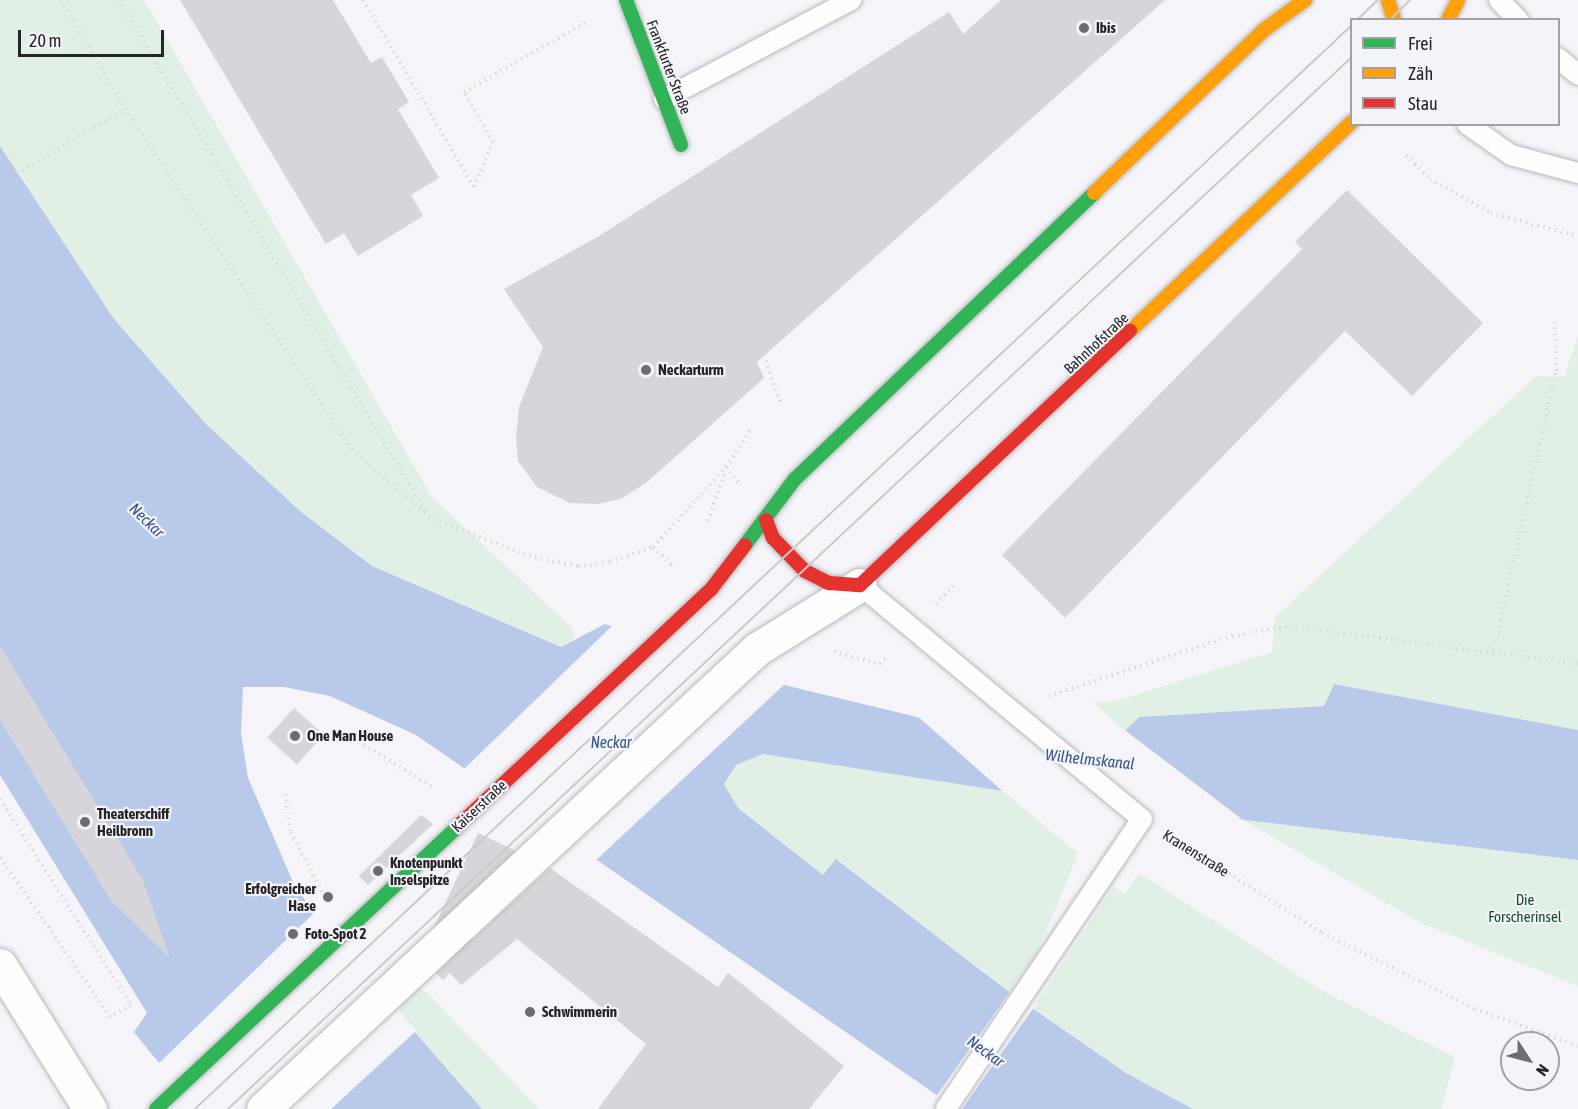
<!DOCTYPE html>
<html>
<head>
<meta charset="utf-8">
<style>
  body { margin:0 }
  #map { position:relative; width:1578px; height:1109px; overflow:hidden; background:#f4f4f9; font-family:"Asap Condensed",sans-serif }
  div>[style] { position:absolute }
  .green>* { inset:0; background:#e1f0e4 }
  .water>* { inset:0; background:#b9c9ea }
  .pier>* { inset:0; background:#f4f4f9 }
  .building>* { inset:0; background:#d6d6da; transform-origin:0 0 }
  .path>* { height:4px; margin-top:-2px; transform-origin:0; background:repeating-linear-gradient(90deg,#dbdbdc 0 1.5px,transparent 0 6px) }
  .roads { filter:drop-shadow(0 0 2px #b9b9bc) drop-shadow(0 0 2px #b9b9bc) }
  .lane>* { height:20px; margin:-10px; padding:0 10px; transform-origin:10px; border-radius:10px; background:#fdfdfe }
  .street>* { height:33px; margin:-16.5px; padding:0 16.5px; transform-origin:16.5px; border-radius:16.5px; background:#fdfdfe }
  .fast>* { height:14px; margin:-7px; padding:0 7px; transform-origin:7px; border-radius:7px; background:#30b455 }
  .slow>* { height:14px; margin:-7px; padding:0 7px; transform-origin:7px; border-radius:7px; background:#ff9f0a }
  .jam>* { height:14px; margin:-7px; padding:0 7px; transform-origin:7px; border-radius:7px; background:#e5322d }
  .tram>* { height:1.5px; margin:-0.75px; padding:0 0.75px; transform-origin:0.75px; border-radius:0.75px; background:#cacacc }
  .dots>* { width:16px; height:16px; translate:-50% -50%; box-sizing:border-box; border:3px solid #f3f3fa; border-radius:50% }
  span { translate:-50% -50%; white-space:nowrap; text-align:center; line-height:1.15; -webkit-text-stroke:4.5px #f3f3fa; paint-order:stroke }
  .poi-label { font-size:15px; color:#252527; font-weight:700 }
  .left { translate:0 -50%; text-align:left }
  .right { translate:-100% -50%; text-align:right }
  .street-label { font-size:15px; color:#252527 }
  .park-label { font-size:15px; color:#124f20 }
  .water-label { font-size:16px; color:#39538c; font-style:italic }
  .legend { position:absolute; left:1350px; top:18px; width:210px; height:108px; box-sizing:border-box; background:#f3f3fa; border:2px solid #a1a1a6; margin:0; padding:8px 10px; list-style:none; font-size:18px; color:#252527 }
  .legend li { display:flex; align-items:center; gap:12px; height:30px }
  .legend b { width:30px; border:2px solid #a1a1a6 }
  .north { position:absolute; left:1500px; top:1031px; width:60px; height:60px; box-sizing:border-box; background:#f3f3fa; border:2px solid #a1a1a6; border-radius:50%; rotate:126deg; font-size:16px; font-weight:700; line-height:24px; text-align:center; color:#252527 }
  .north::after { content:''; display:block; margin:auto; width:21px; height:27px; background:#6d6d70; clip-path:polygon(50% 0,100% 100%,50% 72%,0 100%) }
  .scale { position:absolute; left:18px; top:30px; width:146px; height:27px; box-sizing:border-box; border:3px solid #252527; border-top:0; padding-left:8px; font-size:18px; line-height:21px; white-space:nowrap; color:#252527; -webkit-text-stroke:4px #f3f3fa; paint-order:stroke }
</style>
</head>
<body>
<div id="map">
  <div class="green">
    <i style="clip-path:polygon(0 0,144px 0,432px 497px,572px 628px,575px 638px,561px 647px,372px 566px,300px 511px,206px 424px,114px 319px,0 146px)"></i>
    <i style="clip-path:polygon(1578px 336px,1578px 730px,1334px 684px,1324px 706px,1139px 717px,1125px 731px,1094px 703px,1116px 701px,1272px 652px,1275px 617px,1536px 376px,1564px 377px)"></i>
    <i style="clip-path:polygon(763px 754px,1003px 791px,1078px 854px,1036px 955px,1009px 992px,837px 859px,823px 875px,738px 808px,724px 784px,736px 765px)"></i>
    <i style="clip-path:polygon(1243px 820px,1578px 860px,1578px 986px,1421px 923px)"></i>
    <i style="clip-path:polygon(1139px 873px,1326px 993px,1455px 1057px,1441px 1109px,1193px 1109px,1126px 1073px,1033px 1008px,1114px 886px,1124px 895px)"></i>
    <i style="clip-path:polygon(399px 965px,438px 1004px,539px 1109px,482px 1109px,375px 989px)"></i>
  </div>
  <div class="water">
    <i style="clip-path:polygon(0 146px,114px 319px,206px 424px,300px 511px,372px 566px,561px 647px,605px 624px,784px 685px,917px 717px,1125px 731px,1139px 717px,1324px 706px,1334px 684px,1578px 730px,1578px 860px,1003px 791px,763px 754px,736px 765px,724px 784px,738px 808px,823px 875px,836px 859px,1009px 992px,1126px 1073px,1193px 1109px,957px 1109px,416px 735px,330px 696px,284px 687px,243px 687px,241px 733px,248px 778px,293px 882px,322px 926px,482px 1109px,196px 1109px,134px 1032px,147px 1013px,0 775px,0 719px,112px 901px,136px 920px,150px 912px,143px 881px,26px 690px,0 675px)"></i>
  </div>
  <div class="pier">
    <i style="clip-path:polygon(614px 624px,787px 682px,594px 862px,462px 771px)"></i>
    <i style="clip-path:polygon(915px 714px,1122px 728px,1243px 820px,1007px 795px)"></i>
    <i style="clip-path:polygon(316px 911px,416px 1031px,331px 1109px,192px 1109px,157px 1065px)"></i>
    <i style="clip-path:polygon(1011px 990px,1035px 1006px,962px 1109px,952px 1109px,935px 1098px)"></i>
  </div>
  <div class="building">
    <i style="clip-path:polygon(180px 0,333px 0,371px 63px,382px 57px,409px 102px,398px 109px,439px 178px,411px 195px,423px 216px,358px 256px,344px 233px,326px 244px)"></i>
    <i style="clip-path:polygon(1001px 0,1165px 0,757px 362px,764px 378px,647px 482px,621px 499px,597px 504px,570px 503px,537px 487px,518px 461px,516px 438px,519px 407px,543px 347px,504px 289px,599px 236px,949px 12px,963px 34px)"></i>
    <i style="clip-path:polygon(1347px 190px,1483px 323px,1412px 396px,1345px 331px,1065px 618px,1002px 555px,1302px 249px,1295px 242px)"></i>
    <i style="clip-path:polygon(0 646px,143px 881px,170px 958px,112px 901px,0 719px)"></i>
    <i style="left:294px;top:708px;width:40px;height:40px;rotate:42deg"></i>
    <i style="clip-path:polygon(421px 815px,433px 824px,368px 885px,359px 876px)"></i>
    <i style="left:478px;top:833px;width:40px;height:127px;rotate:25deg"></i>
    <i style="clip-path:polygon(550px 868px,718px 987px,728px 973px,844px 1066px,809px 1109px,598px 1109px,646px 1044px,517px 939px,461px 985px,450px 973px,443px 980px,436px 973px)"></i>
  </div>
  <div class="path">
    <i style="left:61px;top:0;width:126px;rotate:59.6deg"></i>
    <i style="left:125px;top:109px;width:409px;rotate:56.3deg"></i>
    <i style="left:352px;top:449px;width:103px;rotate:41.4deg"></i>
    <i style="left:429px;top:517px;width:107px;rotate:21.3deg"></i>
    <i style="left:529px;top:556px;width:50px;rotate:11.5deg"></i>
    <i style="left:578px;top:566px;width:32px;rotate:-7deg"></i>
    <i style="left:610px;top:562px;width:46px;rotate:-19.2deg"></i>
    <i style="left:653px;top:547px;width:108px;rotate:-47.6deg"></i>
    <i style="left:726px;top:467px;width:47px;rotate:-56.3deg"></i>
    <i style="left:119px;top:0;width:599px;rotate:59.07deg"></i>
    <i style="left:363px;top:0;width:217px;rotate:59.3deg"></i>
    <i style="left:474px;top:187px;width:49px;rotate:-67.1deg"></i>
    <i style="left:493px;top:142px;width:58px;rotate:-120.1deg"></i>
    <i style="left:464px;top:92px;width:143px;rotate:-29.8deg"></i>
    <i style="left:1406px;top:155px;width:34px;rotate:45deg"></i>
    <i style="left:1430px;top:179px;width:70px;rotate:29.1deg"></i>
    <i style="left:1491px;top:213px;width:90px;rotate:14.8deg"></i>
    <i style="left:17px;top:174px;width:126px;rotate:-31deg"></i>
    <i style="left:764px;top:355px;width:50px;rotate:71.2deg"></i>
    <i style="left:726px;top:467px;width:21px;rotate:51deg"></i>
    <i style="left:708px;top:521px;width:53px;rotate:-71.2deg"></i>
    <i style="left:653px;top:547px;width:29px;rotate:44deg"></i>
    <i style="left:936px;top:604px;width:25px;rotate:-47deg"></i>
    <i style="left:1494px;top:650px;width:286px;rotate:-77.5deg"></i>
    <i style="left:1556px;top:371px;width:51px;rotate:-92.2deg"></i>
    <i style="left:834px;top:652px;width:48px;rotate:14.6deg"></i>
    <i style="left:880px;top:664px;width:12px;rotate:-48deg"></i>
    <i style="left:1049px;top:696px;width:193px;rotate:-18.2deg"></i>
    <i style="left:1232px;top:636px;width:59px;rotate:-9.8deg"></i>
    <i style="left:1290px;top:626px;width:290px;rotate:7.5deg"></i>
    <i style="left:343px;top:732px;width:107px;rotate:31.6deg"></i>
    <i style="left:286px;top:794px;width:38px;rotate:83deg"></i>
    <i style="left:291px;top:832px;width:72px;rotate:62.7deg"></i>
    <i style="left:0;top:799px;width:244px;rotate:57.5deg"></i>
    <i style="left:131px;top:1005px;width:24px;rotate:150deg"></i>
    <i style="left:110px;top:1017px;width:194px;rotate:-124.5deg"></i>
    <i style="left:1173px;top:838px;width:177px;rotate:32.5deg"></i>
    <i style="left:1322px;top:933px;width:171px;rotate:26.4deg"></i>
    <i style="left:1475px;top:1009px;width:109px;rotate:19.8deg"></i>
  </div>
  <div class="roads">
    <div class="lane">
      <i style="left:1499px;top:0;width:28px;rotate:46deg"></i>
      <i style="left:1558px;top:58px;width:26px;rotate:40deg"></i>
      <i style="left:664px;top:99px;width:212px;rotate:-27.9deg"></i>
      <i style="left:1467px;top:124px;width:54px;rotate:35.2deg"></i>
      <i style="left:1511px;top:155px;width:69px;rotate:15deg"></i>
      <i style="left:860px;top:585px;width:366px;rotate:39.7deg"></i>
      <i style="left:1142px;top:819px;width:350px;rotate:124.1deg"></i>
    </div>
    <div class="street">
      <i style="left:0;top:965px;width:170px;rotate:58deg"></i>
      <i style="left:263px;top:1109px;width:675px;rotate:-42.96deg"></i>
      <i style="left:757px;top:649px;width:121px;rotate:-31.9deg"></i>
    </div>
    <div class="fast">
      <i style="left:626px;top:0;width:155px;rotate:69.2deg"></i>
      <i style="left:745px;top:545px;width:83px;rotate:-52.9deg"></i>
      <i style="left:795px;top:479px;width:414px;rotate:-43.7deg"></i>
      <i style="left:156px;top:1109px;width:414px;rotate:-43.1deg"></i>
    </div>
    <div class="slow">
      <i style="left:1388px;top:0;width:21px;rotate:73deg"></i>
      <i style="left:1448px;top:20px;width:22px;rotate:-63deg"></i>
      <i style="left:1094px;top:193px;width:236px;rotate:-43.8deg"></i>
      <i style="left:1264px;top:30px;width:51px;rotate:-36.2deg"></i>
      <i style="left:1130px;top:331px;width:305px;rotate:-43.3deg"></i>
    </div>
    <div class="jam">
      <i style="left:766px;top:520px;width:19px;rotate:69deg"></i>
      <i style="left:773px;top:538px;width:46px;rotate:45.9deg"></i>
      <i style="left:805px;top:571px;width:27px;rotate:27deg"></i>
      <i style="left:829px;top:583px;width:31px;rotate:4deg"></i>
      <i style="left:860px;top:585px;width:371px;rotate:-43.3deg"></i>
      <i style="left:458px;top:826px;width:348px;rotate:-43.1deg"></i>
      <i style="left:712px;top:588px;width:54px;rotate:-52.5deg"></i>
    </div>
  </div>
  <div class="tram">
    <i style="left:1357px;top:20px;width:29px;rotate:-44deg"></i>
    <i style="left:1390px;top:20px;width:28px;rotate:-45deg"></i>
    <i style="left:195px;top:1109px;width:1585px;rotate:-43.13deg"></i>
    <i style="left:228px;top:1109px;width:1540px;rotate:-43.1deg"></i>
  </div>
  <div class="dots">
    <i style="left:1084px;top:28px;background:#6d6d70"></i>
    <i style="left:646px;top:370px;background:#6d6d70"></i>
    <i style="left:295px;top:736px;background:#6d6d70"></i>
    <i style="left:85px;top:822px;background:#6d6d70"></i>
    <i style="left:378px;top:871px;background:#6d6d70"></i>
    <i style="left:328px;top:897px;background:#6d6d70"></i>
    <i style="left:293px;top:934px;background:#6d6d70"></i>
    <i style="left:530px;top:1012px;background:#6d6d70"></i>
  </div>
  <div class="poi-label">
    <span class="left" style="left:1096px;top:28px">Ibis</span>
    <span class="left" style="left:658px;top:370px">Neckarturm</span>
    <span class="left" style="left:307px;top:736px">One Man House</span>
    <span class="left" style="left:97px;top:822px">Theaterschiff<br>Heilbronn</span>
    <span class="left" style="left:390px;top:871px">Knotenpunkt<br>Inselspitze</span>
    <span class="right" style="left:316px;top:897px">Erfolgreicher<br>Hase</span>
    <span class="left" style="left:305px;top:934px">Foto-Spot 2</span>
    <span class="left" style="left:542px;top:1012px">Schwimmerin</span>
  </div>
  <div class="street-label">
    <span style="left:669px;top:67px;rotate:69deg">Frankfurter Straße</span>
    <span style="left:1096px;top:343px;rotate:-43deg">Bahnhofstraße</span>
    <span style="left:479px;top:806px;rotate:-43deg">Kaiserstraße</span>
    <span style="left:1196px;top:853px;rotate:32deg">Kranenstraße</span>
  </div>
  <div class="park-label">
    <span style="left:1525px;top:908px">Die<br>Forscherinsel</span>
  </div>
  <div class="water-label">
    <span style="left:147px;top:520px;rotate:44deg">Neckar</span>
    <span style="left:611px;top:742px">Neckar</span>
    <span style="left:1090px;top:759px;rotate:6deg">Wilhelmskanal</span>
    <span style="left:986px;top:1051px;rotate:36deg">Neckar</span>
  </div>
  <ul class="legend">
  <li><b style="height:8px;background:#30b455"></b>Frei</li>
  <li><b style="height:8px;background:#ff9f0a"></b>Zäh</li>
  <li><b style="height:8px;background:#e5322d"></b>Stau</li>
  </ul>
  <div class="north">N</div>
  <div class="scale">20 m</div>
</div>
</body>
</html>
